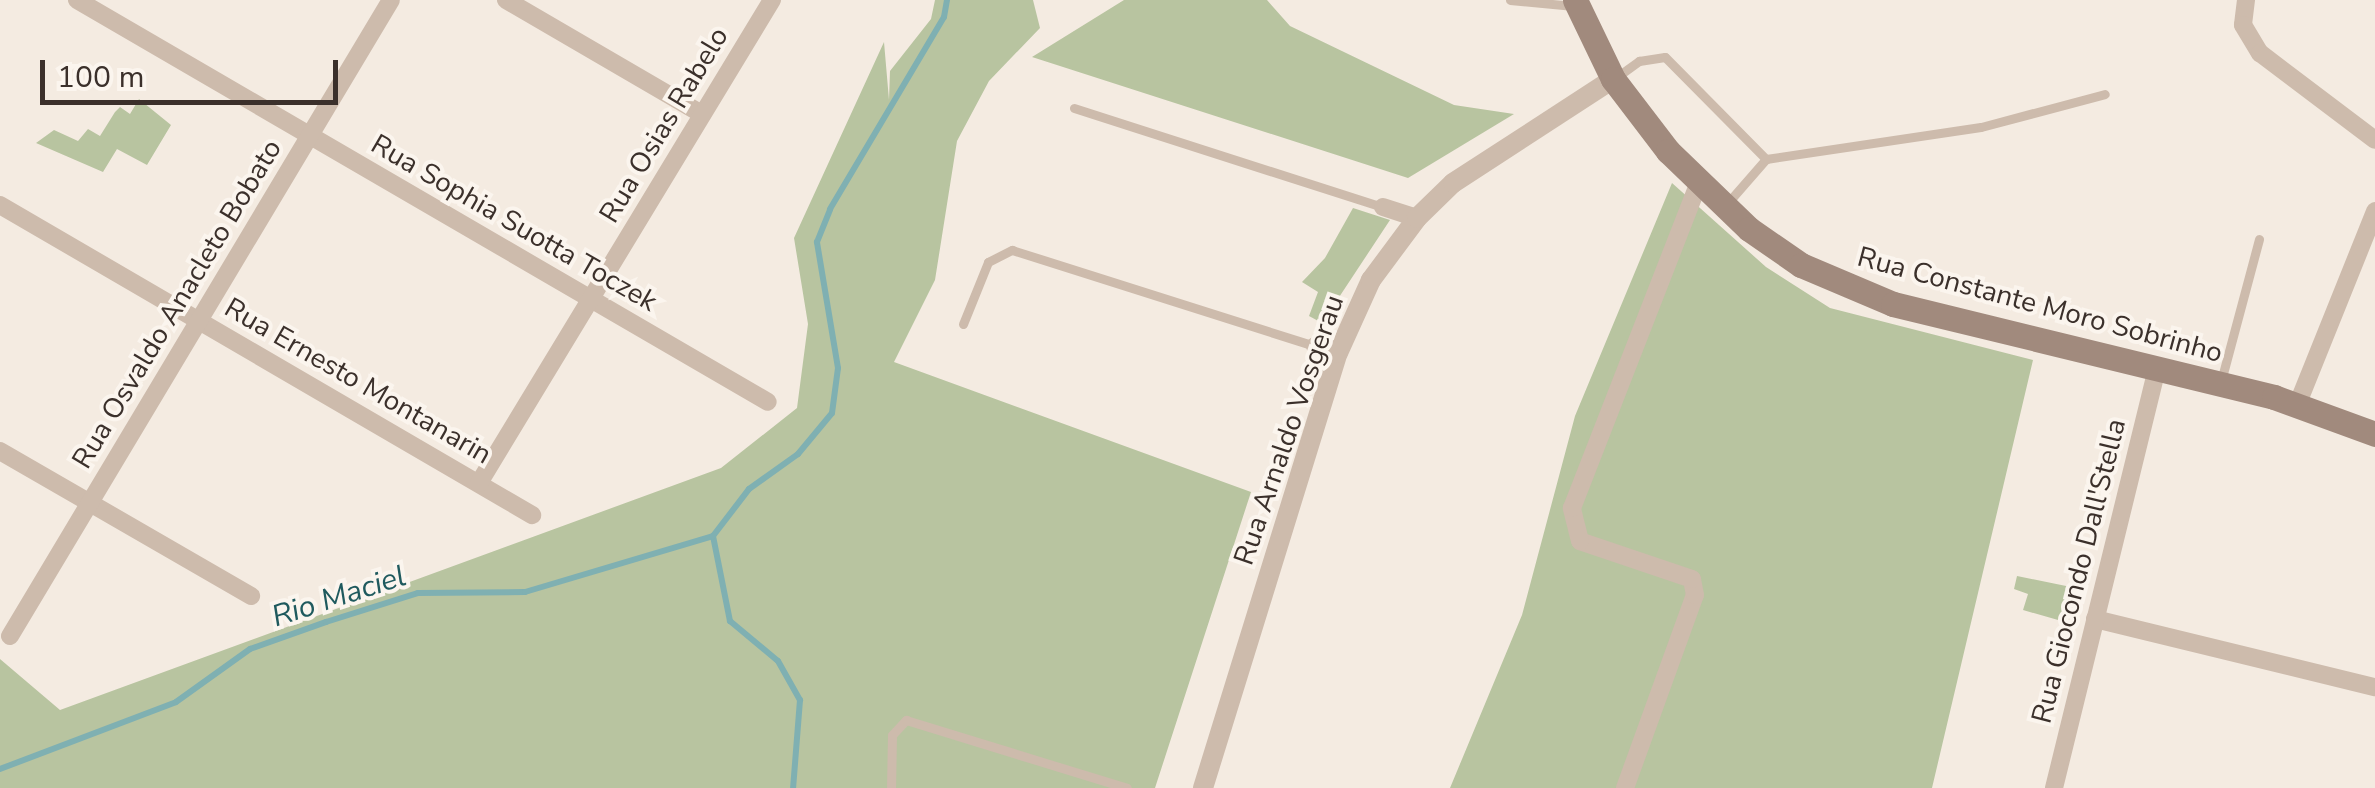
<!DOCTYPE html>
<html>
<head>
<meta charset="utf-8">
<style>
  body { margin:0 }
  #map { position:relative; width:2375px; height:788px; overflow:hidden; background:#f4ebe1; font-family:"Nunito Sans",sans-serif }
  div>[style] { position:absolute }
  .green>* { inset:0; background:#b8c4a0 }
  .stream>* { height:6px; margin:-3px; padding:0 3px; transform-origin:3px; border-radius:3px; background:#7fb0b2 }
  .service>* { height:9px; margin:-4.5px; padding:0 4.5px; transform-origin:4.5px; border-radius:4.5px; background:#cdbbac }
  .minor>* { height:18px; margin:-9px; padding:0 9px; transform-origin:9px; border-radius:9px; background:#cdbbac }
  .tertiary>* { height:20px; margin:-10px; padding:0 10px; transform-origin:10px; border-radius:10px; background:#cdbbac }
  .secondary>* { height:25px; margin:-12.5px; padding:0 12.5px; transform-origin:12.5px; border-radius:12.5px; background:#a18a7d }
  span { translate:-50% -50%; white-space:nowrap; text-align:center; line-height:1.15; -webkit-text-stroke:8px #fbf5ee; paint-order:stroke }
  .street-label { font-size:28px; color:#3b302b }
  .water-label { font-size:30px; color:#1f5a5e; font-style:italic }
  .scale { position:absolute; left:40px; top:60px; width:298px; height:45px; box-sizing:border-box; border:5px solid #3b302b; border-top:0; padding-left:12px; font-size:30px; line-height:35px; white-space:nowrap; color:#3b302b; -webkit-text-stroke:8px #fbf5ee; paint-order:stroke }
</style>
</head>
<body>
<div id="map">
  <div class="green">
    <i style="clip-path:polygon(935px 0,1033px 0,1040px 28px,989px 81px,957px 141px,935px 280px,894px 362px,1251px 492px,1155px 788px,0 788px,0 659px,60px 710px,721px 468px,797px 408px,808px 324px,794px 238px,884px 42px,889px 100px,890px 71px,931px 19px)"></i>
    <i style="clip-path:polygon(1124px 0,1267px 0,1290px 26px,1454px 105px,1514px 114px,1408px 178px,1032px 57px)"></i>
    <i style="clip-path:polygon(139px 99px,171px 125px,147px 165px,117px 149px,103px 172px,36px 143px,54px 130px,78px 141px,88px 129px,100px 136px,115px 112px,120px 107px,130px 114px)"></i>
    <i style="clip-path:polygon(1672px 183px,1766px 267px,1830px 308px,2033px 360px,1932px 788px,1450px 788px,1522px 615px,1575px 416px)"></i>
    <i style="clip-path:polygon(1353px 208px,1390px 220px,1322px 323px,1309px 316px,1318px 292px,1302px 282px,1325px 258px)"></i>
    <i style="clip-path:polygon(2017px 576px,2071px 587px,2065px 622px,2023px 610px,2028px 594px,2014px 589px)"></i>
  </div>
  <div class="stream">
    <i style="left:713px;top:536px;width:87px;rotate:78.7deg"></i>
    <i style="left:730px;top:621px;width:62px;rotate:39.8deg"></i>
    <i style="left:778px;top:661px;width:45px;rotate:60.6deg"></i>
    <i style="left:800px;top:700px;width:88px;rotate:94.5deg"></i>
    <i style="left:0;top:769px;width:188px;rotate:-20.8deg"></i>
    <i style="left:176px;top:702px;width:91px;rotate:-35.6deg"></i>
    <i style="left:250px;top:649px;width:81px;rotate:-19.6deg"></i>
    <i style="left:326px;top:622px;width:96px;rotate:-17.5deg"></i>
    <i style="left:418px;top:593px;width:107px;rotate:-0.5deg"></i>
    <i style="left:525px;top:592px;width:196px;rotate:-16.6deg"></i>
    <i style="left:713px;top:536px;width:59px;rotate:-52.5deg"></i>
    <i style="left:749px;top:489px;width:60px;rotate:-35.5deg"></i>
    <i style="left:798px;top:454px;width:53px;rotate:-50.3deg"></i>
    <i style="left:832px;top:413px;width:45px;rotate:-82.4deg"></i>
    <i style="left:838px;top:368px;width:128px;rotate:-99.5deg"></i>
    <i style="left:817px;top:242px;width:35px;rotate:-68deg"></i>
    <i style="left:830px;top:209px;width:223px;rotate:-59.3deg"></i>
    <i style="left:944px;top:17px;width:17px;rotate:-80deg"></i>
  </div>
  <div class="service">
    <i style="left:1510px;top:0;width:64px;rotate:5.4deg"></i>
    <i style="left:1614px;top:79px;width:31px;rotate:-36deg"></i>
    <i style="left:1639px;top:61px;width:26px;rotate:-9deg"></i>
    <i style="left:1665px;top:57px;width:144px;rotate:45.3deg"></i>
    <i style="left:1766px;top:159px;width:217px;rotate:-8.5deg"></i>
    <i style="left:1981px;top:127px;width:128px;rotate:-14.9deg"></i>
    <i style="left:1074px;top:108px;width:324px;rotate:17.8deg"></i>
    <i style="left:1725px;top:206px;width:62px;rotate:-48.9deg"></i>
    <i style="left:963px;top:324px;width:67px;rotate:-68deg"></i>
    <i style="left:988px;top:262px;width:27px;rotate:-27deg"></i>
    <i style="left:1012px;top:250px;width:318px;rotate:17.6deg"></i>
    <i style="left:2221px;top:381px;width:147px;rotate:-75deg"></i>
    <i style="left:891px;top:788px;width:53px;rotate:-88.9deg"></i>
    <i style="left:892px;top:735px;width:21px;rotate:-47deg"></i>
    <i style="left:906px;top:720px;width:231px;rotate:17.1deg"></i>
  </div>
  <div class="minor">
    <i style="left:77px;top:0;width:799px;rotate:30.19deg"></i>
    <i style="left:506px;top:0;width:227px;rotate:30.2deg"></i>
    <i style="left:2246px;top:0;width:25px;rotate:97deg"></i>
    <i style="left:2243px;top:25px;width:33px;rotate:59deg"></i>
    <i style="left:2260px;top:53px;width:144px;rotate:37.1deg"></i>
    <i style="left:0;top:205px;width:616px;rotate:30.23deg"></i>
    <i style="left:1383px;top:207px;width:36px;rotate:18deg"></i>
    <i style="left:1315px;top:346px;width:24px;rotate:17deg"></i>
    <i style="left:2298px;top:403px;width:207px;rotate:-68.1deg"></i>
    <i style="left:0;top:451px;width:290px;rotate:30deg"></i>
    <i style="left:479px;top:483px;width:565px;rotate:-58.76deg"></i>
    <i style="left:2095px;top:619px;width:288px;rotate:13.7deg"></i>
    <i style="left:10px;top:636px;width:741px;rotate:-59.08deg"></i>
    <i style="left:1625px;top:788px;width:205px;rotate:-70.1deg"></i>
    <i style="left:1695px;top:595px;width:16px;rotate:-101deg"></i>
    <i style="left:1692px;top:579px;width:118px;rotate:-161.3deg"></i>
    <i style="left:1580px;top:541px;width:34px;rotate:-104deg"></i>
    <i style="left:1572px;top:508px;width:349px;rotate:-68.7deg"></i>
    <i style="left:2054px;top:788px;width:432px;rotate:-76.2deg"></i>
  </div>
  <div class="tertiary">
    <i style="left:1203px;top:788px;width:455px;rotate:-72.8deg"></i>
    <i style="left:1338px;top:353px;width:80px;rotate:-65.7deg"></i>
    <i style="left:1371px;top:280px;width:77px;rotate:-53.4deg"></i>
    <i style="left:1417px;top:218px;width:50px;rotate:-44.2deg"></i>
    <i style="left:1453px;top:183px;width:191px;rotate:-33deg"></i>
  </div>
  <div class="secondary">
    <i style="left:1575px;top:0;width:88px;rotate:64.3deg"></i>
    <i style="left:1613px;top:79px;width:91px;rotate:52.6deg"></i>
    <i style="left:1668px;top:151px;width:112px;rotate:43.9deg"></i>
    <i style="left:1749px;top:229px;width:63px;rotate:34.7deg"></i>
    <i style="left:1801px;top:265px;width:100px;rotate:23deg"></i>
    <i style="left:1893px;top:304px;width:392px;rotate:13.7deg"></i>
    <i style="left:2274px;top:397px;width:108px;rotate:20.1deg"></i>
  </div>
  <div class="street-label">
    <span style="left:664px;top:125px;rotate:-59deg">Rua Osias Rabelo</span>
    <span style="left:514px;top:223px;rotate:30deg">Rua Sophia Suotta Toczek</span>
    <span style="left:177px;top:304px;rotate:-59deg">Rua Osvaldo Anacleto Bobato</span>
    <span style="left:2040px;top:305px;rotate:15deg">Rua Constante Moro Sobrinho</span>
    <span style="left:358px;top:381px;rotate:30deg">Rua Ernesto Montanarin</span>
    <span style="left:1289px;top:430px;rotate:-71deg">Rua Arnaldo Vosgerau</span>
    <span style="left:2079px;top:571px;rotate:-76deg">Rua Giocondo Dall'Stella</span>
  </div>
  <div class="water-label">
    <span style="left:339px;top:597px;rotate:-18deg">Rio Maciel</span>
  </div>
  <div class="scale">100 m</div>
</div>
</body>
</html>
